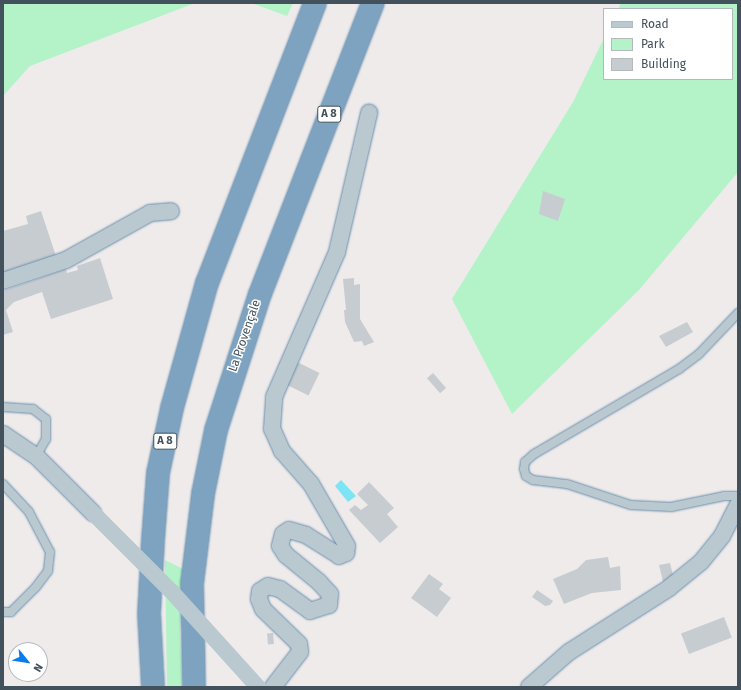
<!DOCTYPE html>
<html>
<head>
<meta charset="utf-8">
<style>
  body { margin:0 }
  #map { position:relative; width:741px; height:690px; overflow:hidden; background:#efebeb; font-family:"Fira Sans",sans-serif }
  div>[style] { position:absolute }
  .green>* { inset:0; background:#b3f3c7 }
  .water>* { inset:0; background:#7ce4f4 }
  .building>* { inset:0; background:#c7ccd1; transform-origin:0 0 }
  .roads { filter:drop-shadow(0 0 1px #698eac) drop-shadow(0 0 1px #698eac) }
  .lane>* { height:8px; margin:-4px; padding:0 4px; transform-origin:4px; border-radius:4px; background:#bac8d0 }
  .street>* { height:16px; margin:-8px; padding:0 8px; transform-origin:8px; border-radius:8px; background:#bac8d0 }
  .highway>* { height:22px; margin:-11px; padding:0 11px; transform-origin:11px; border-radius:11px; background:#7da3c1 }
  .street-bridge>* { height:16px; margin:-8px; padding:0 8px; transform-origin:8px; border-radius:8px; background:#bac8d0 }
  span { translate:-50% -50%; white-space:nowrap; text-align:center; line-height:1.15; -webkit-text-stroke:3px #fff; paint-order:stroke }
  .shield-label span { padding:1px 3px; background:#fff; border:1px solid; border-radius:3px; -webkit-text-stroke-width:0 }
  .shield-label { font-size:11px; color:#42515b; font-weight:700 }
  .street-label { font-size:12px; color:#42515b }
  .frame { position:absolute; inset:0; border:4px solid #42515b; pointer-events:none }
  .legend { position:absolute; left:603px; top:8px; width:130px; height:72px; box-sizing:border-box; background:#fff; border:1px solid #b3b9bd; margin:0; padding:5px 7px; list-style:none; font-size:12px; color:#42515b }
  .legend li { display:flex; align-items:center; gap:8px; height:20px }
  .legend b { width:20px; border:1px solid #b3b9bd }
  .north { position:absolute; left:8px; top:642px; width:40px; height:40px; box-sizing:border-box; background:#fff; border:1px solid #b3b9bd; border-radius:50%; rotate:120deg; font-size:11px; font-weight:700; line-height:16px; text-align:center; color:#42515b }
  .north::after { content:''; display:block; margin:auto; width:14px; height:18px; background:#077ded; clip-path:polygon(50% 0,100% 100%,50% 72%,0 100%) }
</style>
</head>
<body>
<div id="map">
  <div class="green">
    <i style="clip-path:polygon(3px 3px,195px 3px,30px 66px,3px 96px)"></i>
    <i style="clip-path:polygon(251px 3px,293px 3px,287px 16px)"></i>
    <i style="clip-path:polygon(621px 3px,738px 3px,738px 172px,639px 290px,512px 414px,452px 299px,573px 102px,604px 38px,604px 79px,732px 79px,732px 9px,618px 9px)"></i>
    <i style="clip-path:polygon(165px 560px,183px 569px,180px 629px,182px 687px,167px 687px)"></i>
  </div>
  <div class="water">
    <i style="clip-path:polygon(341px 480px,356px 496px,348px 502px,335px 486px)"></i>
  </div>
  <div class="building">
    <i style="clip-path:polygon(543px 191px,565px 199px,558px 221px,539px 214px)"></i>
    <i style="clip-path:polygon(41px 211px,56px 256px,3px 274px,3px 231px,28px 224px,26px 216px)"></i>
    <i style="clip-path:polygon(100px 258px,113px 299px,51px 319px,42px 292px,14px 302px,6px 310px,13px 332px,3px 335px,3px 291px,66px 269px,67px 273px,78px 270px,77px 266px)"></i>
    <i style="clip-path:polygon(354px 278px,354px 285px,360px 284px,360px 319px,374px 342px,364px 346px,362px 341px,354px 342px,345px 322px,344px 310px,346px 310px,343px 279px)"></i>
    <i style="clip-path:polygon(687px 322px,693px 332px,666px 347px,659px 336px)"></i>
    <i style="left:297px;top:362px;width:25px;height:25px;rotate:26deg"></i>
    <i style="left:433px;top:373px;width:20px;height:8px;rotate:49deg"></i>
    <i style="clip-path:polygon(369px 482px,394px 508px,387px 514px,398px 527px,380px 543px,349px 510px,355px 505px,361px 510px,368px 505px,357px 494px)"></i>
    <i style="clip-path:polygon(608px 557px,610px 568px,620px 566px,621px 590px,592px 593px,564px 604px,553px 579px,577px 569px,586px 560px)"></i>
    <i style="clip-path:polygon(670px 563px,673px 575px,663px 582px,659px 565px)"></i>
    <i style="clip-path:polygon(429px 574px,443px 584px,439px 589px,451px 598px,437px 617px,411px 598px)"></i>
    <i style="clip-path:polygon(537px 590px,553px 601px,550px 605px,545px 606px,532px 597px)"></i>
    <i style="left:724px;top:617px;width:22px;height:46px;rotate:69deg"></i>
    <i style="left:273px;top:633px;width:11px;height:6px;rotate:85deg"></i>
  </div>
  <div class="roads">
    <div class="lane">
      <i style="left:738px;top:313px;width:57px;rotate:133.6deg"></i>
      <i style="left:699px;top:354px;width:25px;rotate:143deg"></i>
      <i style="left:679px;top:369px;width:168px;rotate:149.6deg"></i>
      <i style="left:534px;top:454px;width:12px;rotate:138deg"></i>
      <i style="left:525px;top:462px;width:7px;rotate:98deg"></i>
      <i style="left:524px;top:469px;width:7px;rotate:74deg"></i>
      <i style="left:526px;top:476px;width:8px;rotate:30deg"></i>
      <i style="left:533px;top:480px;width:34px;rotate:7deg"></i>
      <i style="left:567px;top:484px;width:67px;rotate:18.2deg"></i>
      <i style="left:631px;top:505px;width:40px;rotate:2.9deg"></i>
      <i style="left:671px;top:507px;width:54px;rotate:-11.7deg"></i>
      <i style="left:724px;top:496px;width:14px"></i>
      <i style="left:3px;top:407px;width:30px;rotate:4deg"></i>
      <i style="left:33px;top:409px;width:16px;rotate:38deg"></i>
      <i style="left:46px;top:419px;width:20px;rotate:90deg"></i>
      <i style="left:46px;top:439px;width:20px;rotate:120deg"></i>
      <i style="left:3px;top:484px;width:38px;rotate:47deg"></i>
      <i style="left:29px;top:512px;width:45px;rotate:62.3deg"></i>
      <i style="left:50px;top:552px;width:19px;rotate:96deg"></i>
      <i style="left:48px;top:571px;width:21px;rotate:127deg"></i>
      <i style="left:35px;top:588px;width:34px;rotate:135deg"></i>
      <i style="left:11px;top:612px;width:8px;rotate:180deg"></i>
    </div>
    <div class="street">
      <i style="left:3px;top:281px;width:66px;rotate:-18.4deg"></i>
      <i style="left:66px;top:260px;width:96px;rotate:-29.2deg"></i>
      <i style="left:150px;top:213px;width:21px;rotate:-5deg"></i>
      <i style="left:3px;top:434px;width:40px;rotate:34deg"></i>
      <i style="left:36px;top:456px;width:81px;rotate:45deg"></i>
      <i style="left:273px;top:687px;width:44px;rotate:-52.4deg"></i>
      <i style="left:300px;top:652px;width:8px;rotate:-97deg"></i>
      <i style="left:299px;top:644px;width:50px;rotate:-135.8deg"></i>
      <i style="left:263px;top:609px;width:11px;rotate:-112deg"></i>
      <i style="left:259px;top:599px;width:8px;rotate:-83deg"></i>
      <i style="left:260px;top:591px;width:9px;rotate:-32deg"></i>
      <i style="left:268px;top:586px;width:12px;rotate:14deg"></i>
      <i style="left:280px;top:589px;width:37px;rotate:36deg"></i>
      <i style="left:310px;top:611px;width:20px;rotate:-18deg"></i>
      <i style="left:329px;top:605px;width:11px;rotate:-85deg"></i>
      <i style="left:330px;top:594px;width:16px;rotate:-133deg"></i>
      <i style="left:319px;top:582px;width:43px;rotate:-140.7deg"></i>
      <i style="left:286px;top:555px;width:11px;rotate:-124deg"></i>
      <i style="left:280px;top:546px;width:12px;rotate:-76deg"></i>
      <i style="left:283px;top:534px;width:7px;rotate:-34deg"></i>
      <i style="left:289px;top:530px;width:18px;rotate:16deg"></i>
      <i style="left:306px;top:535px;width:39px;rotate:32deg"></i>
      <i style="left:339px;top:556px;width:8px;rotate:-23deg"></i>
      <i style="left:346px;top:553px;width:7px;rotate:-82deg"></i>
      <i style="left:347px;top:546px;width:72px;rotate:-120.1deg"></i>
      <i style="left:311px;top:484px;width:44px;rotate:-131.3deg"></i>
      <i style="left:282px;top:451px;width:24px;rotate:-114deg"></i>
      <i style="left:272px;top:429px;width:32px;rotate:-86deg"></i>
      <i style="left:274px;top:397px;width:158px;rotate:-66.5deg"></i>
      <i style="left:337px;top:252px;width:143px;rotate:-77deg"></i>
      <i style="left:529px;top:687px;width:53px;rotate:-41.2deg"></i>
      <i style="left:569px;top:652px;width:119px;rotate:-32.6deg"></i>
      <i style="left:669px;top:588px;width:41px;rotate:-39.1deg"></i>
      <i style="left:701px;top:562px;width:33px;rotate:-51deg"></i>
      <i style="left:722px;top:536px;width:35px;rotate:-63deg"></i>
    </div>
    <div class="highway">
      <i style="left:153px;top:687px;width:73px;rotate:-93.1deg"></i>
      <i style="left:149px;top:614px;width:74px;rotate:-86.9deg"></i>
      <i style="left:153px;top:540px;width:67px;rotate:-85.7deg"></i>
      <i style="left:158px;top:473px;width:66px;rotate:-77.8deg"></i>
      <i style="left:172px;top:408px;width:130px;rotate:-74.4deg"></i>
      <i style="left:207px;top:283px;width:300px;rotate:-68.9deg"></i>
      <i style="left:194px;top:687px;width:103px;rotate:-91.1deg"></i>
      <i style="left:192px;top:584px;width:91px;rotate:-83deg"></i>
      <i style="left:203px;top:494px;width:65px;rotate:-78.5deg"></i>
      <i style="left:216px;top:430px;width:143px;rotate:-72.1deg"></i>
      <i style="left:260px;top:294px;width:312px;rotate:-68.8deg"></i>
    </div>
  </div>
  <div class="street-bridge">
    <i style="left:93px;top:513px;width:113px;rotate:45deg"></i>
    <i style="left:173px;top:593px;width:127px;rotate:47.9deg"></i>
  </div>
  <div class="shield-label">
    <span style="left:329px;top:114px">A 8</span>
    <span style="left:165px;top:441px">A 8</span>
  </div>
  <div class="street-label">
    <span style="left:245px;top:336px;rotate:-71deg">La Provençale</span>
  </div>
  <div class="frame"></div>
  <ul class="legend">
  <li><b style="height:5px;background:#bac8d0"></b>Road</li>
  <li><b style="height:11px;background:#b3f3c7"></b>Park</li>
  <li><b style="height:11px;background:#c7ccd1"></b>Building</li>
  </ul>
  <div class="north">N</div>
</div>
</body>
</html>
